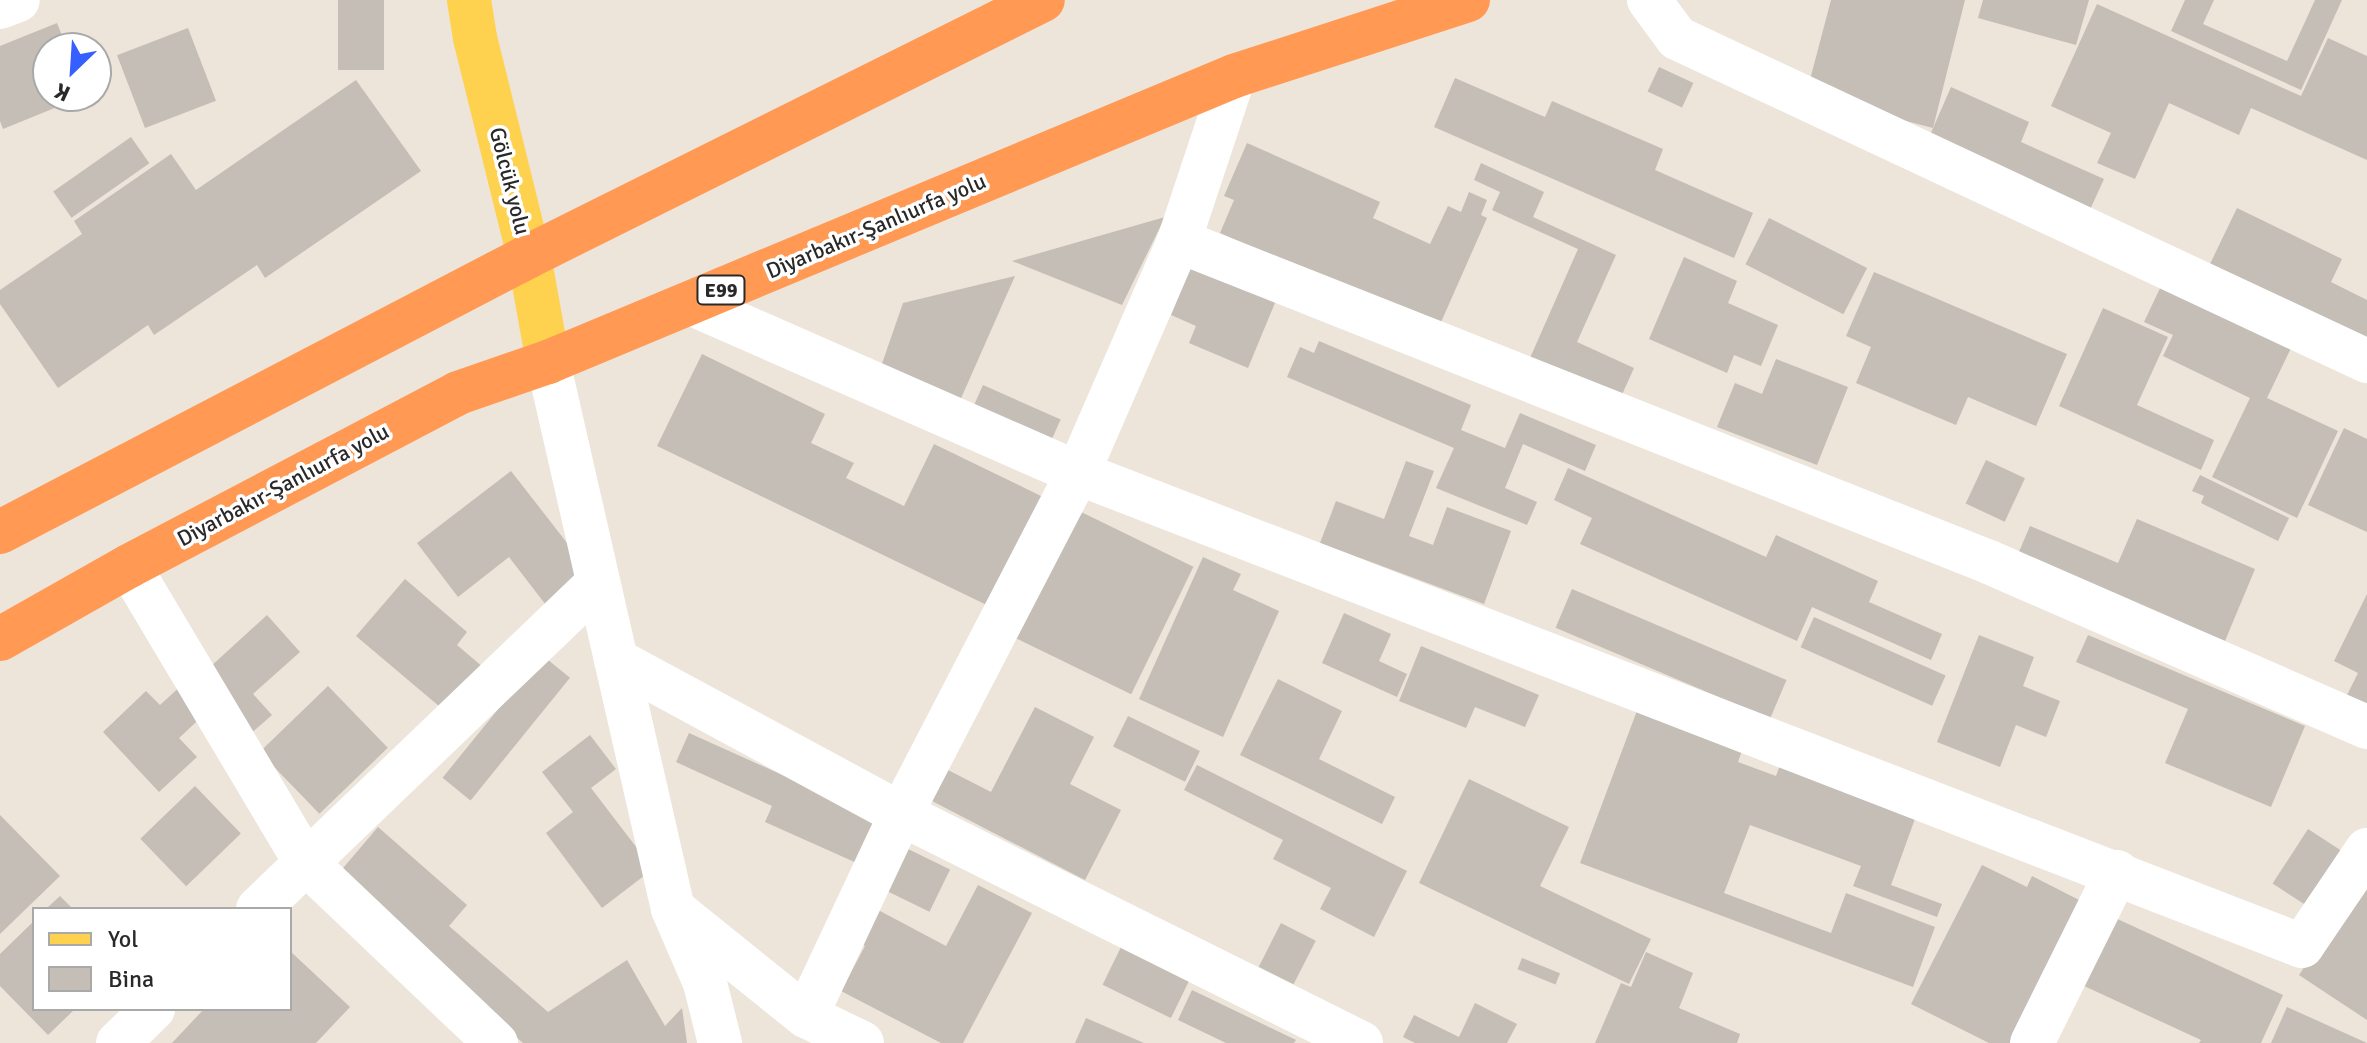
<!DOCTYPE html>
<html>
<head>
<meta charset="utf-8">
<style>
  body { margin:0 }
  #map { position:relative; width:2367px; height:1043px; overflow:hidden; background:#ede4da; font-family:Signika,sans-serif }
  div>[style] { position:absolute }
  .building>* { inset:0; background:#c4beb6; transform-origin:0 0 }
  .minor>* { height:44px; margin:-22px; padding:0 22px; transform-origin:22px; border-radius:22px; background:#fff }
  .major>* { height:44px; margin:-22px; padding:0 22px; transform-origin:22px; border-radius:22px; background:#fed14e }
  .highway>* { height:44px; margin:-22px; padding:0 22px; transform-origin:22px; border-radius:22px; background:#ff9953 }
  span { translate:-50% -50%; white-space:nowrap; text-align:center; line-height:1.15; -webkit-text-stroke:7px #fff; paint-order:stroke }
  .shield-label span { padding:2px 6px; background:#fff; border:2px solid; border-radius:6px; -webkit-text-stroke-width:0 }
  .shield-label { font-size:20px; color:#292929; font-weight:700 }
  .street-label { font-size:22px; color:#292929 }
  .legend { position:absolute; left:32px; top:907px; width:260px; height:104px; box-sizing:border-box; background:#fff; border:2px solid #a9a9a9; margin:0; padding:10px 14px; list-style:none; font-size:24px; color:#292929 }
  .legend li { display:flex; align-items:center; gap:16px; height:40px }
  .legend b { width:40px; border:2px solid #a9a9a9 }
  .north { position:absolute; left:32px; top:32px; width:80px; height:80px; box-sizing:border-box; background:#fff; border:2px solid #a9a9a9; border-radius:50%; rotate:205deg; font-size:22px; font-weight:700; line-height:32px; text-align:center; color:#292929 }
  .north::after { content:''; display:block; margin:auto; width:28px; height:36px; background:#355fff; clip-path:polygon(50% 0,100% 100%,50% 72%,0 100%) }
</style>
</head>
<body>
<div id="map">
  <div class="building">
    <i style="left:338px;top:0;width:46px;height:70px"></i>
    <i style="clip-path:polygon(1831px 0,1965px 0,1933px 128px,1806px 95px)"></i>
    <i style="clip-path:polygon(1983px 0,2089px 0,2076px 45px,1978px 18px)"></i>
    <i style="clip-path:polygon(2185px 0,2214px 0,2203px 24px,2287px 61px,2315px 0,2342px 0,2301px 90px,2171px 31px)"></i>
    <i style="clip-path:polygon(2097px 4px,2301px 96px,2328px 38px,2367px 56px,2367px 160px,2251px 108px,2239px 135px,2169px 103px,2135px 179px,2097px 163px,2111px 133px,2051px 106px)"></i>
    <i style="clip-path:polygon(57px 23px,67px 48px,48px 48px,48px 96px,84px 96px,3px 129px,0 121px,0 46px)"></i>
    <i style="left:188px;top:28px;width:78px;height:76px;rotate:69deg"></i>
    <i style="left:1659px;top:67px;width:38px;height:27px;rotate:25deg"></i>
    <i style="clip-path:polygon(1455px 78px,1545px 117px,1552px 101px,1663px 149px,1655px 170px,1753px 213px,1734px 258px,1434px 127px)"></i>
    <i style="clip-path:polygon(356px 80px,421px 171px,265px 278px,257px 265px,154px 335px,148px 325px,58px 388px,0 304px,0 290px,82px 234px,74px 221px,171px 154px,196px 190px)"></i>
    <i style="clip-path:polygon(1951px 87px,2029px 122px,2021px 142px,2104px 179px,2088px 214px,1927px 142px)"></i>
    <i style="left:131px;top:137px;width:32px;height:95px;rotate:55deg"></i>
    <i style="clip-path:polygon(1247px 143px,1380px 202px,1373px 218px,1430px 244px,1448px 206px,1461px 212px,1469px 192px,1487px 200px,1481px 215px,1487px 218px,1438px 329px,1220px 233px,1234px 200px,1224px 196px)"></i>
    <i style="clip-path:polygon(1481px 163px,1544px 192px,1533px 217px,1616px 255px,1577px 342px,1634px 368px,1620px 399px,1530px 358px,1578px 249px,1492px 210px,1500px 192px,1474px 180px)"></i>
    <i style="clip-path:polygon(2237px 208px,2342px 259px,2331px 282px,2367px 300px,2367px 339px,2210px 264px)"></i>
    <i style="clip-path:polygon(1165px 217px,1122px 305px,1012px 261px)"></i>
    <i style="left:1769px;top:218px;width:110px;height:52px;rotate:27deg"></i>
    <i style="clip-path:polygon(1684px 257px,1737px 281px,1728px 303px,1778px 325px,1761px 366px,1734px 355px,1727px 373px,1649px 339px)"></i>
    <i style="clip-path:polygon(1193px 261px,1277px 298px,1248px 368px,1189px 343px,1196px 326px,1171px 315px)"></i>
    <i style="clip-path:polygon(1874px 272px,2067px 354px,2036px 426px,1968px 397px,1956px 425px,1856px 383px,1871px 347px,1846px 336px)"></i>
    <i style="clip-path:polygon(1015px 276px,955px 412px,877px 378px,903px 303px)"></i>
    <i style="clip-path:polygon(2162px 284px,2292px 346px,2267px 398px,2338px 431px,2297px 518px,2212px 477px,2250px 398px,2163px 356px,2173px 335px,2144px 322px)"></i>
    <i style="clip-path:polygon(2103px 308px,2168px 337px,2137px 405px,2214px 440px,2201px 470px,2059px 406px)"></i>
    <i style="clip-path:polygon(1319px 341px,1471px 405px,1461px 430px,1505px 448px,1520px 413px,1596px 445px,1585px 471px,1523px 444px,1505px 488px,1537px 502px,1527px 525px,1436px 488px,1454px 448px,1287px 377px,1300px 347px,1314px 353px)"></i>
    <i style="clip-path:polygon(702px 354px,825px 414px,811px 443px,854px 463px,846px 478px,904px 506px,934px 444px,1043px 497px,991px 607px,657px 446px)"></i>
    <i style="clip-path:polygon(1776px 359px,1848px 387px,1817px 465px,1717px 427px,1735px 383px,1762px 394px)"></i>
    <i style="left:983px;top:385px;width:85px;height:23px;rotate:24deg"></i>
    <i style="clip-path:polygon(2344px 428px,2367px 439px,2367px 532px,2308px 505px)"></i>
    <i style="left:1986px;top:460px;width:43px;height:48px;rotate:25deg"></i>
    <i style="clip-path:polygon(1406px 461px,1434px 471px,1409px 536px,1433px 545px,1447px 507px,1511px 531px,1484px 604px,1320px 543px,1336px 501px,1384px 519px)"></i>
    <i style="clip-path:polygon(1568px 468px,1766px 557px,1776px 535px,1878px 581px,1869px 602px,1942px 634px,1931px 660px,1812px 607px,1797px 641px,1580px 544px,1592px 518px,1554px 500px)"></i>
    <i style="clip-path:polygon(511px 471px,592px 575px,549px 609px,509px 557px,458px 597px,417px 543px)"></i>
    <i style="clip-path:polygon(2200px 475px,2289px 518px,2278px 541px,2201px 503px,2204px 496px,2192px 491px)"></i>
    <i style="left:1073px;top:508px;width:134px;height:142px;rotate:26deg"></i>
    <i style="clip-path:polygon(2137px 519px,2255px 569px,2225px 641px,2018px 554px,2030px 526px,2118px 563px)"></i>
    <i style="clip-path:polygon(1203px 557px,1241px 574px,1233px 590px,1279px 611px,1223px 737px,1139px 699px)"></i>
    <i style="clip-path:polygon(405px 579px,467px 632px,457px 645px,484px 668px,446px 712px,356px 636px)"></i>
    <i style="left:1572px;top:589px;width:233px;height:42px;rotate:23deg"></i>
    <i style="clip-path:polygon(2367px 594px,2367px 712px,2344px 701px,2358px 673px,2334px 661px)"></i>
    <i style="clip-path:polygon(1344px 613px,1391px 634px,1379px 661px,1407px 674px,1397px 697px,1322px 663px)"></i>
    <i style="clip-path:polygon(267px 615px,300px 652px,253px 694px,272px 715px,248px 736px,197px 679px)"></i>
    <i style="left:1814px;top:617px;width:144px;height:33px;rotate:24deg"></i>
    <i style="clip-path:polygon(1979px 635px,2034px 657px,2023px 686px,2060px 701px,2046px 737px,2016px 725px,2000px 767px,1937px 742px)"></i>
    <i style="clip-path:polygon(2088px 635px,2305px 726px,2271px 807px,2165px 763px,2188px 709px,2076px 662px)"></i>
    <i style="clip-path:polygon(1421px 646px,1539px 695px,1525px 727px,1475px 707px,1466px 728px,1399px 701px)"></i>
    <i style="left:542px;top:655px;width:36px;height:158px;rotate:39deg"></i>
    <i style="clip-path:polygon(1278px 679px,1342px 711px,1319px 759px,1395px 797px,1382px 824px,1240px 755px)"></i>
    <i style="clip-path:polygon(183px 684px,209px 710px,179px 738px,197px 757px,159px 792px,103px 732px,146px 691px,160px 705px)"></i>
    <i style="left:328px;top:686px;width:86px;height:95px;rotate:46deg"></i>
    <i style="clip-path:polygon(1035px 707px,1094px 737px,1070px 784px,1121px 810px,1085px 880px,932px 801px,948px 770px,991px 792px)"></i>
    <i style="clip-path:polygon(1638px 708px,1743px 748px,1738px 762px,1776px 776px,1780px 765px,1916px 816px,1891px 885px,1942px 904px,1937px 917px,1853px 886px,1861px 866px,1750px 825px,1724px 893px,1831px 933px,1846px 893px,1935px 927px,1913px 987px,1580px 863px)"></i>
    <i style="left:1128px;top:716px;width:80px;height:34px;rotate:26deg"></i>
    <i style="clip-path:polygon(689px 733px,880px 819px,859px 864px,765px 822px,772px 806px,676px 762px)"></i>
    <i style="clip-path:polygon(590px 735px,616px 769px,591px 788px,653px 869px,602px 908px,546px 833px,573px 812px,542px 772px)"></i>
    <i style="clip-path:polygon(1197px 765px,1407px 871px,1374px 937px,1320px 909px,1331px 888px,1273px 859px,1283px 840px,1184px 790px)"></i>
    <i style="clip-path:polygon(1469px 779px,1569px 827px,1540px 886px,1651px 939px,1629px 984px,1419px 883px)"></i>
    <i style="left:195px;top:786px;width:66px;height:76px;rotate:46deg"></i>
    <i style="clip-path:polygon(0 815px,60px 876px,0 934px)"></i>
    <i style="clip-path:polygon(378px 827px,467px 905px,449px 926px,548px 1012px,627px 960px,665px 1026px,682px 1008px,687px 1043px,523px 1043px,332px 881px)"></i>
    <i style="left:2308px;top:829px;width:55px;height:65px;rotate:33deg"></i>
    <i style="left:906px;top:848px;width:49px;height:47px;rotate:26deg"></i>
    <i style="clip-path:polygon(1982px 865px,2027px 887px,2032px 876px,2085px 903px,2015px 1043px,1989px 1043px,1911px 1004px)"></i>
    <i style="clip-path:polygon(2367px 872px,2367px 1020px,2299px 975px)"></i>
    <i style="clip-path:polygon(978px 885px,1032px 913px,963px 1043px,941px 1043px,841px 991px,865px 946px,847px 937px,865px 903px,946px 946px)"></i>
    <i style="clip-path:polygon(60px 896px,73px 909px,46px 909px)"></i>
    <i style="clip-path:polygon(2113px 917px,2283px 995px,2261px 1043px,2199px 1043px,2201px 1040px,2082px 985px)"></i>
    <i style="clip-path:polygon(34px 921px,34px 1009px,75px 1009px,48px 1035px,0 986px,0 954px)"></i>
    <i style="left:1281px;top:923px;width:39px;height:49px;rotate:27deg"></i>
    <i style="left:1121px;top:947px;width:76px;height:42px;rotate:26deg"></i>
    <i style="clip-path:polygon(290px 951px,350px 1007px,316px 1043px,172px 1043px,204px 1009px,290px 1009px)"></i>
    <i style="clip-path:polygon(1646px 952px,1693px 973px,1679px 1008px,1740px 1034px,1737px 1043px,1595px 1043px,1621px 983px,1631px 987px)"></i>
    <i style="left:1522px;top:958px;width:41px;height:12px;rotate:22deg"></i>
    <i style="clip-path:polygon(1192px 990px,1296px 1040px,1294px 1043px,1226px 1043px,1178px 1020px)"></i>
    <i style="clip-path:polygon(1475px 1003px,1517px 1024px,1507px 1043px,1415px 1043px,1403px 1037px,1414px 1015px,1459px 1037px)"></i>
    <i style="clip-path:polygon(2287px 1007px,2367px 1043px,2271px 1043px)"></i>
    <i style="clip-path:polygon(1086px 1018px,1144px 1043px,1075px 1043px)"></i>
  </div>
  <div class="minor">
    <i style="left:1649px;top:0;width:47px;rotate:53.6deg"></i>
    <i style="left:1677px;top:38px;width:762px;rotate:25.09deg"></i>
    <i style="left:0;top:7px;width:19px;rotate:-21deg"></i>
    <i style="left:1179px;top:241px;width:871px;rotate:21.62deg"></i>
    <i style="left:1989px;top:562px;width:412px;rotate:23.6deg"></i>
    <i style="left:690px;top:303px;width:424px;rotate:23.7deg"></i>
    <i style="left:1078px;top:473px;width:253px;rotate:-66.5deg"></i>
    <i style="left:1179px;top:241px;width:174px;rotate:-71.6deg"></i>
    <i style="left:548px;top:362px;width:561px;rotate:77.13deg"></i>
    <i style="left:673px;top:909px;width:81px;rotate:66.6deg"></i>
    <i style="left:705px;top:983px;width:62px;rotate:76deg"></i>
    <i style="left:129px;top:566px;width:346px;rotate:59.2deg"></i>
    <i style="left:306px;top:863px;width:262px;rotate:43.5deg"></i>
    <i style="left:616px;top:660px;width:324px;rotate:28.4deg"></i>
    <i style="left:901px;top:814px;width:223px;rotate:115.2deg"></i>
    <i style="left:258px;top:909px;width:471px;rotate:-43.8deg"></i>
    <i style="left:679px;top:914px;width:163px;rotate:38.8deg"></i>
    <i style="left:806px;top:1016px;width:62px;rotate:25.7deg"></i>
    <i style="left:118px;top:1043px;width:49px;rotate:-44.2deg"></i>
    <i style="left:1361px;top:1043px;width:514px;rotate:-153.53deg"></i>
    <i style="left:901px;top:814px;width:384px;rotate:-62.6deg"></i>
    <i style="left:1078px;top:473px;width:1312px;rotate:21.13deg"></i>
    <i style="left:2302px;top:946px;width:116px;rotate:-55.9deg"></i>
    <i style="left:2032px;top:1043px;width:191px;rotate:-63.6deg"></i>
  </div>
  <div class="major">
    <i style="left:469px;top:0;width:38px;rotate:81deg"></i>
    <i style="left:475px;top:38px;width:225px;rotate:76.1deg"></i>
    <i style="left:529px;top:256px;width:108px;rotate:79.8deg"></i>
  </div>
  <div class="highway">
    <i style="left:0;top:532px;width:597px;rotate:-27.55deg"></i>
    <i style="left:529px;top:256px;width:574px;rotate:-26.48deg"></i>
    <i style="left:0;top:639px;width:148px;rotate:-29.5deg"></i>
    <i style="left:129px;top:566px;width:372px;rotate:-27.7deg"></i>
    <i style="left:458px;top:393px;width:95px;rotate:-19deg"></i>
    <i style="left:548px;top:362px;width:743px;rotate:-22.63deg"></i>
    <i style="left:1234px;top:76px;width:246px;rotate:-18deg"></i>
  </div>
  <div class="shield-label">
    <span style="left:721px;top:290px">E99</span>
  </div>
  <div class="street-label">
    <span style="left:510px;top:181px;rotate:76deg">Gölcük yolu</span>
    <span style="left:876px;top:226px;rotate:-23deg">Diyarbakır-Şanlıurfa yolu</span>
    <span style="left:283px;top:485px;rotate:-28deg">Diyarbakır-Şanlıurfa yolu</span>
  </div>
  <ul class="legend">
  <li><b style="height:10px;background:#fed14e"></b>Yol</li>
  <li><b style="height:22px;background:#c4beb6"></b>Bina</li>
  </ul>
  <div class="north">K</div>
</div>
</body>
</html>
